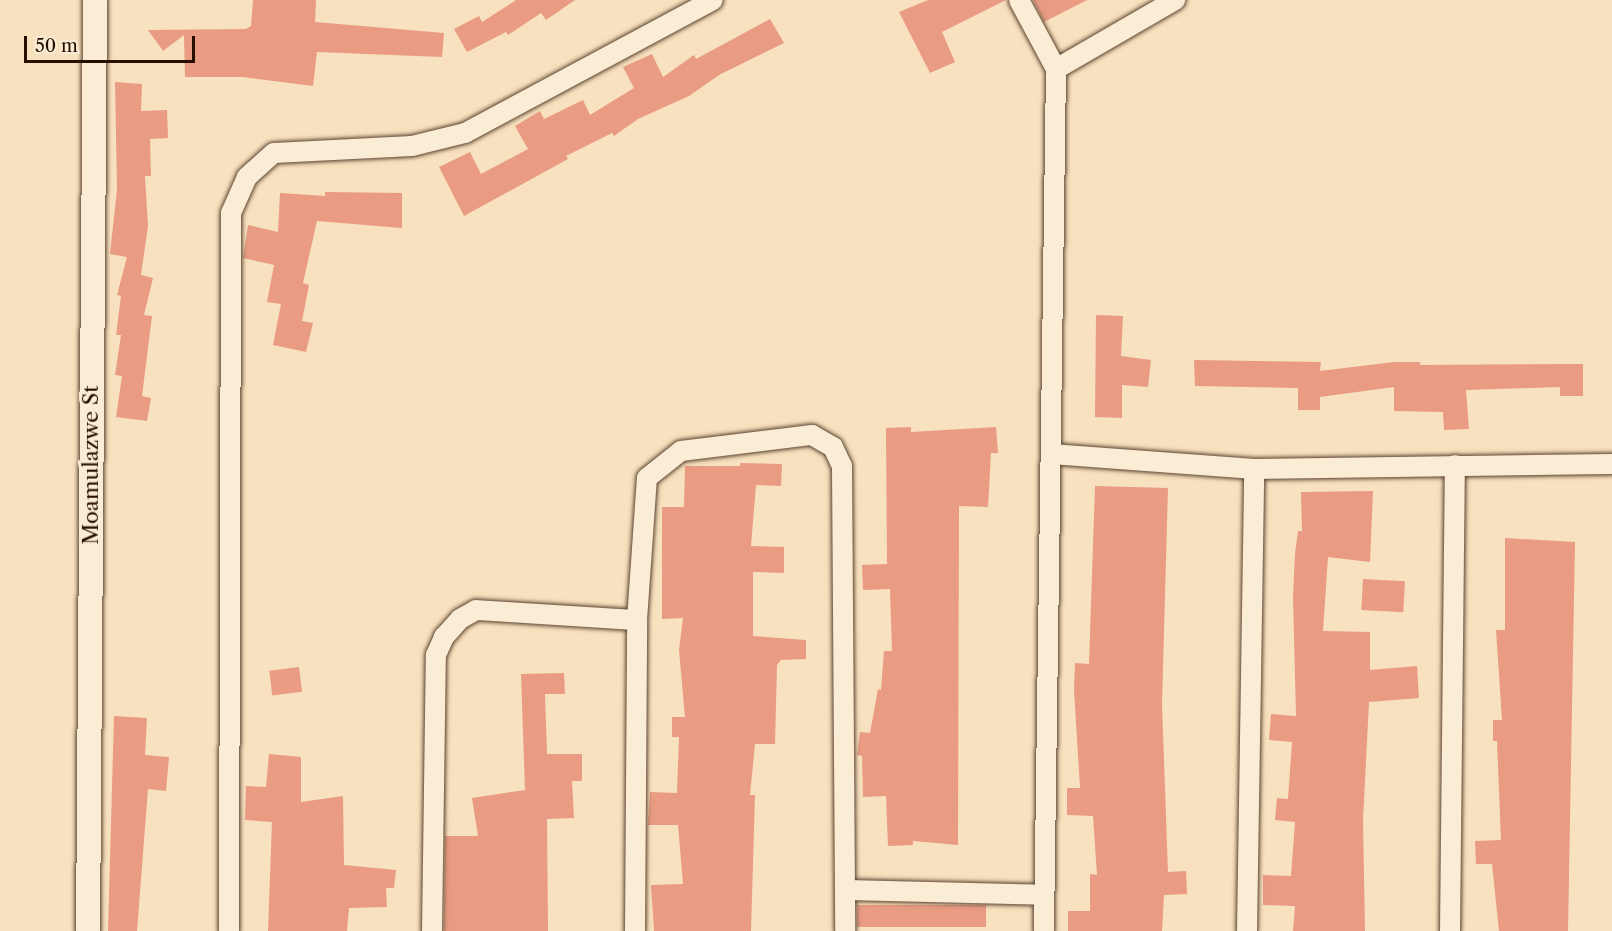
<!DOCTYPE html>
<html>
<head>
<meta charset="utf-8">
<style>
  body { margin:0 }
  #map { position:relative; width:1612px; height:931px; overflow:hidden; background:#f8e1be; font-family:"Libre Caslon Text",serif }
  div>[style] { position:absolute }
  .building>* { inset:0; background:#e99b83; transform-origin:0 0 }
  .roads { filter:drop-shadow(0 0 2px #5b4430) drop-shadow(0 0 2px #5b4430) }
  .minor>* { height:20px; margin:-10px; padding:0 10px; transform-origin:10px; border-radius:10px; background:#faecd5 }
  .tertiary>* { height:24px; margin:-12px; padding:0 12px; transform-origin:12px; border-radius:12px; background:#faecd5 }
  span { translate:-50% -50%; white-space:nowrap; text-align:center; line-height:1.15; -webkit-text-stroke:6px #faecd5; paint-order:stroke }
  .street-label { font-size:21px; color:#270f00 }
  .scale { position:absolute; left:24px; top:36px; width:171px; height:27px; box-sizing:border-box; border:3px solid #270f00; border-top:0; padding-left:8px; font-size:18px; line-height:21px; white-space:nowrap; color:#270f00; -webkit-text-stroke:4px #faecd5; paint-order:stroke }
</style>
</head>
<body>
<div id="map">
  <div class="building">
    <i style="clip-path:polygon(253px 0,316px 0,315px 22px,444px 33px,442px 57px,317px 52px,313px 86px,243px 77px,185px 77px,184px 35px,163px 51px,148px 30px,246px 29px,251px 26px)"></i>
    <i style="clip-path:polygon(516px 0,575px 0,546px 20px,541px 13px,508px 35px,506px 32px,467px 52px,454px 29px,479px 16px,482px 22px)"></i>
    <i style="clip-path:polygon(928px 0,1006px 0,942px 32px,955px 62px,930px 73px,899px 12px)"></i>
    <i style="clip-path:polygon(1033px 0,1087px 0,1044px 22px)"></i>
    <i style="clip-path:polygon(770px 19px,784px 43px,719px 75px,689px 96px,638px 119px,614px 136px,612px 133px,566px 156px,568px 159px,464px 216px,439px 167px,470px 152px,481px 174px,528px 149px,515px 126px,540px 111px,544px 119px,583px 100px,590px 115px,634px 88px,623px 67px,652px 54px,663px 77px,694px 55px,696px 59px)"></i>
    <i style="clip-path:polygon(115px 82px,142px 84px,141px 111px,167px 110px,168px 138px,150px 139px,151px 176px,145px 176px,148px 226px,141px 275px,153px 278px,144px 315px,152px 316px,142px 396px,151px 398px,147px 421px,116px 417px,122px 376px,115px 375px,121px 335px,116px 335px,121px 296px,117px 295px,127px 257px,110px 254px,117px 190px)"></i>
    <i style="clip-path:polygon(325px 192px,402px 193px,402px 228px,317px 221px,303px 283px,309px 285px,302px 321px,313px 323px,306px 352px,273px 345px,281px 304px,267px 302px,274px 265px,243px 258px,248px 225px,278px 232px,280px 193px,325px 196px)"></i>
    <i style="clip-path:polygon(1096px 315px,1123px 316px,1121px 356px,1151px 360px,1148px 387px,1122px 385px,1122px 418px,1095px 417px)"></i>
    <i style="clip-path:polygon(1194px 360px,1321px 362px,1320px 371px,1394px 362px,1420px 362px,1420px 365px,1583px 364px,1583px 396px,1560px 396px,1560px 387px,1466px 390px,1469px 429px,1444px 430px,1443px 412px,1394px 411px,1394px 387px,1320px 397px,1320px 410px,1298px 410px,1298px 388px,1195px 386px)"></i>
    <i style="clip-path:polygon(911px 427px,911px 432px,996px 427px,998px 453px,991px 453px,988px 507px,959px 506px,958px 845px,913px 841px,913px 845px,888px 846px,886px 796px,863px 797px,862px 756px,857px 755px,860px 732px,870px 733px,878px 689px,881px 690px,884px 651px,892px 651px,890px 589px,863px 590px,862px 565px,887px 564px,886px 428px)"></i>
    <i style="clip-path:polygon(740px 463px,782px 464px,781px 486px,756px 485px,751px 546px,784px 547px,784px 573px,753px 572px,753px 636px,806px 640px,806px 659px,781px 660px,777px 665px,775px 744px,755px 744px,750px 795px,755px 795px,751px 931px,654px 931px,651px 885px,683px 884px,678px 825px,648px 825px,650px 792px,677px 793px,679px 737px,672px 737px,672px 717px,685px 717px,679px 650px,683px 618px,662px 619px,662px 507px,684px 507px,685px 466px,740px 466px)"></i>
    <i style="clip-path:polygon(1095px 486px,1168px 488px,1162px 704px,1168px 872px,1186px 871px,1187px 894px,1164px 895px,1162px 931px,1068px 931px,1068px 911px,1090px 911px,1090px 874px,1097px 875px,1093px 816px,1067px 815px,1067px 788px,1080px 788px,1074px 690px,1075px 663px,1089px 664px)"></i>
    <i style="clip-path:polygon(1373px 491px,1370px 562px,1328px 557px,1323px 631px,1370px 632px,1370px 670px,1417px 666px,1419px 698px,1369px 702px,1363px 820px,1365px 931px,1293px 931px,1295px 906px,1263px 905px,1263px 875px,1291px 876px,1295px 822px,1275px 820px,1277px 798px,1288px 799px,1292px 742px,1269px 740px,1271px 714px,1296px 716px,1293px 597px,1295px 553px,1298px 531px,1302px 531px,1301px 492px)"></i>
    <i style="clip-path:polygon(1505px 538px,1575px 542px,1568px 931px,1499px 931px,1492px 864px,1476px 864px,1475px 841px,1501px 840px,1497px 741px,1493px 741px,1493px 720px,1502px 720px,1496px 630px,1505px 630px)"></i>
    <i style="left:1363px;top:579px;width:42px;height:31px;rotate:3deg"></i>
    <i style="left:299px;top:667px;width:25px;height:30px;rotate:83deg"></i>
    <i style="clip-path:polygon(564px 673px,565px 694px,545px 694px,547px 754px,582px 754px,582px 781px,572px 781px,574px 818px,547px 819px,548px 931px,444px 931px,445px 836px,478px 836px,472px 798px,525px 790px,521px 674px)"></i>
    <i style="clip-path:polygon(114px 716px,147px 718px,145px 755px,169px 757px,166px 791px,148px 789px,137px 931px,108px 931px)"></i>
    <i style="clip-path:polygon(269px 754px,301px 757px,301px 802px,343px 796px,344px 865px,396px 870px,394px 888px,386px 888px,387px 907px,349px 908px,347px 931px,268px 931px,272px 822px,245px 820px,246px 786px,266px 787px)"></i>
    <i style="left:857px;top:905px;width:129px;height:22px"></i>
  </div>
  <div class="roads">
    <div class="minor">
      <i style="left:1019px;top:0;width:78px;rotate:61.8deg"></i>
      <i style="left:1056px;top:69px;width:862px;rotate:90.8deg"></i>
      <i style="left:1056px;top:69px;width:138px;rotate:-30.1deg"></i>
      <i style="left:1051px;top:454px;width:204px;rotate:4.2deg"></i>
      <i style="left:1254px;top:469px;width:358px;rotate:-0.8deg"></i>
      <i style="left:846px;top:890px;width:198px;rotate:1.4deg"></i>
      <i style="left:229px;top:931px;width:718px;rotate:-89.84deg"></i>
      <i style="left:231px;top:213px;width:39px;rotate:-66deg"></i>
      <i style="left:247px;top:177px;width:36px;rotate:-42deg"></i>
      <i style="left:274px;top:153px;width:138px;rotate:-2.9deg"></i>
      <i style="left:412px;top:146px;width:55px;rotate:-13.8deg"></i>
      <i style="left:465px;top:133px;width:281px;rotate:-28.2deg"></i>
      <i style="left:432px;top:931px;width:276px;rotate:-89.2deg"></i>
      <i style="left:436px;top:655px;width:20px;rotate:-66deg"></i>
      <i style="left:444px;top:637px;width:24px;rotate:-48deg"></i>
      <i style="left:460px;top:619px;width:18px;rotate:-29deg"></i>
      <i style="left:476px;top:610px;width:161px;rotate:3.6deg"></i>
      <i style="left:635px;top:931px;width:311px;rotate:-89.6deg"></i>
      <i style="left:637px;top:620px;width:142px;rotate:-86deg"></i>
      <i style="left:647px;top:478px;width:43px;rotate:-38.5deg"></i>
      <i style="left:681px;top:451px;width:132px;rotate:-7deg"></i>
      <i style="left:812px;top:435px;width:24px;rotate:30deg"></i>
      <i style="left:833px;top:447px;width:21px;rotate:65deg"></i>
      <i style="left:842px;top:466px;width:465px;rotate:89.6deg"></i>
      <i style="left:1247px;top:931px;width:462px;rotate:-89.1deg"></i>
      <i style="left:1450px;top:931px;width:466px;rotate:-89.4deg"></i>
    </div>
    <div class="tertiary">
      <i style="left:88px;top:931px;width:931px;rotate:-89.57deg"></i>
    </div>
  </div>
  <div class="street-label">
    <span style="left:91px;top:465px;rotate:-90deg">Moamulazwe St</span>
  </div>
  <div class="scale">50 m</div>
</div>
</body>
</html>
